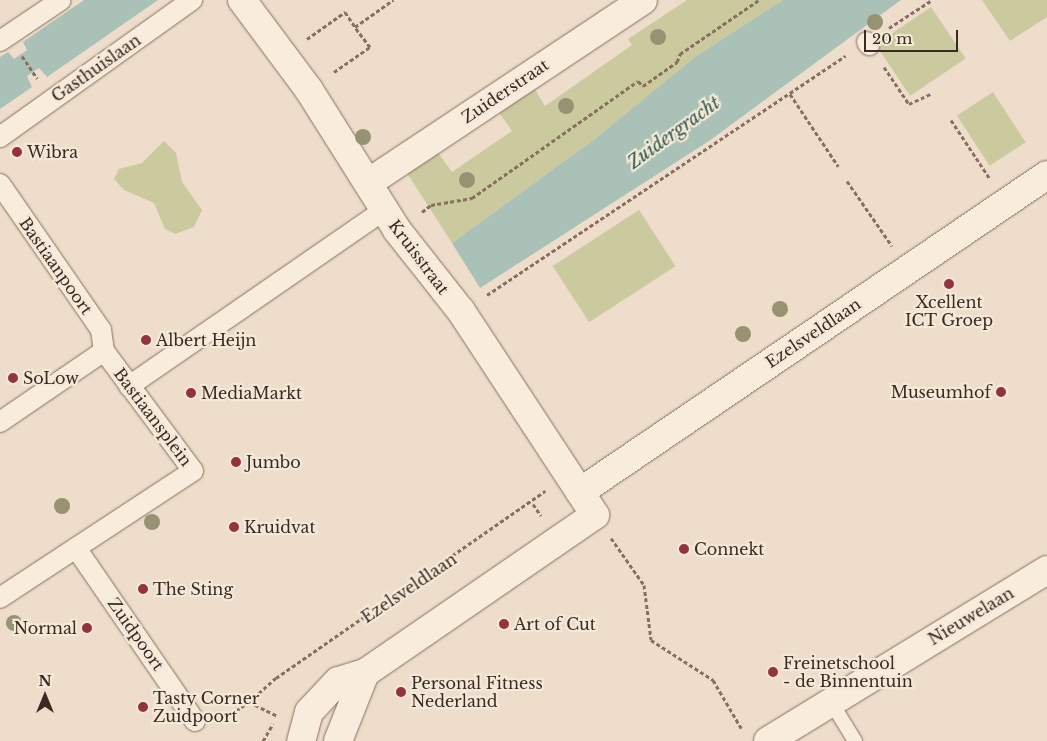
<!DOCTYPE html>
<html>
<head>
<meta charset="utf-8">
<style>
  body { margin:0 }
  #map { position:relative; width:1047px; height:741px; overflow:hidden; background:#edddca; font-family:"Libre Baskerville",serif }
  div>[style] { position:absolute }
  .green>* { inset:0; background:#cbca9e; transform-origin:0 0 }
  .water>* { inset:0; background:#aac1b7 }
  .path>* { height:3px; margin-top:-1.5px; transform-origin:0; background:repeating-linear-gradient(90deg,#886f5f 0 4px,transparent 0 6.5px) }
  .roads { filter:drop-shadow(0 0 1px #886f5f) drop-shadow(0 0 1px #886f5f) }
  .service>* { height:14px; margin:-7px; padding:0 7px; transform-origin:7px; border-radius:7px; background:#f8ecdd }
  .pedestrian>* { height:20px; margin:-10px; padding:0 10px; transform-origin:10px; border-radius:10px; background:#f8ecdd }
  .minor>* { height:28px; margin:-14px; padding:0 14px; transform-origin:14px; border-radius:14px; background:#f8ecdd }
  .trees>* { width:16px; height:16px; margin:-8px; border-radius:50%; background:#979271 }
  .dots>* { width:14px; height:14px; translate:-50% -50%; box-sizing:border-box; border:2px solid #f4e9d9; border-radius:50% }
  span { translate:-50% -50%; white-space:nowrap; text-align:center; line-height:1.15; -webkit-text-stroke:4.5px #f4e9d9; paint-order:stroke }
  .street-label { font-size:16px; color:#3a2a21 }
  .poi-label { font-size:16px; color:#3a2a21 }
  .left { translate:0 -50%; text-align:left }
  .right { translate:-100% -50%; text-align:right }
  .water-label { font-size:18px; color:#325951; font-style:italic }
  .north { position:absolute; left:20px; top:671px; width:50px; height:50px; -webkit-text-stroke:4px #f4e9d9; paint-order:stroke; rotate:0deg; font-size:14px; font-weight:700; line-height:20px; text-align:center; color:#3a2a21 }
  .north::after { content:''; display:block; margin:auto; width:18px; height:22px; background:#3a2a21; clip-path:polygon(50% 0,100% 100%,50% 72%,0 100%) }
  .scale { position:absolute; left:864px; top:30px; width:94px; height:22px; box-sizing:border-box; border:2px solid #3a2a21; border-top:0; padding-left:6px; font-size:15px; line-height:18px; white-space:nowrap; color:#3a2a21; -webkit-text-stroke:4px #f4e9d9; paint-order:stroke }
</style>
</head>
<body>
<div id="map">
  <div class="green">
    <i style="clip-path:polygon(687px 0,783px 0,696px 56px,596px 138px,452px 243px,405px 170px,436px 150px,452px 172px,512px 131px,496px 108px,533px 86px,545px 106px,632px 45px,628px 39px)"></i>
    <i style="clip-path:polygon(982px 0,1047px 0,1047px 17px,1010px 41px)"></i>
    <i style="left:931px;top:7px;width:62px;height:67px;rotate:56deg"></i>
    <i style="left:993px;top:92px;width:60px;height:43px;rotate:57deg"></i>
    <i style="clip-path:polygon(164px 141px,176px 153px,182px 182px,202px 210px,194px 227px,175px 234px,165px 229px,154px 203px,124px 190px,114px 179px,119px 169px,142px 163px)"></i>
    <i style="left:639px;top:210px;width:67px;height:103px;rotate:57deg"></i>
  </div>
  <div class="water">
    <i style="clip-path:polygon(84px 0,158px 0,47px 77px,39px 68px,27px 76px,32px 87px,0 109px,0 57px,8px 52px,14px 59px,27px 50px,23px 42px)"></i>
    <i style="clip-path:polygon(783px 0,901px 0,709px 141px,480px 288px,452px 243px,596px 138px,696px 56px)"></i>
  </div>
  <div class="path">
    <i style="left:889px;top:28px;width:51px;rotate:-33.1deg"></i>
    <i style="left:307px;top:39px;width:47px;rotate:-35.4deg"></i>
    <i style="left:345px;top:12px;width:18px;rotate:56deg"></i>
    <i style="left:22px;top:56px;width:27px;rotate:56deg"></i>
    <i style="left:884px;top:67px;width:45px;rotate:56deg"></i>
    <i style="left:909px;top:104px;width:26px;rotate:-25deg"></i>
    <i style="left:334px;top:72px;width:44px;rotate:-34.8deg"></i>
    <i style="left:370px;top:47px;width:25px;rotate:-127deg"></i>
    <i style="left:355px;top:27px;width:47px;rotate:-35.4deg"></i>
    <i style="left:790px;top:94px;width:87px;rotate:56.3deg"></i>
    <i style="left:951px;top:120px;width:71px;rotate:56.5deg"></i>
    <i style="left:847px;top:181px;width:79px;rotate:55.3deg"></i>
    <i style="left:422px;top:212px;width:11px;rotate:-38deg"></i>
    <i style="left:431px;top:205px;width:42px;rotate:-9.7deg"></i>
    <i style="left:472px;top:198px;width:203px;rotate:-35.2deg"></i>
    <i style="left:638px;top:81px;width:7px;rotate:45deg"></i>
    <i style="left:643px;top:86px;width:42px;rotate:-35.2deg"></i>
    <i style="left:677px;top:62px;width:9px;rotate:-69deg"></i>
    <i style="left:680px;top:54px;width:96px;rotate:-34.4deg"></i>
    <i style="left:487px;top:295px;width:431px;rotate:-33.7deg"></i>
    <i style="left:533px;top:504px;width:14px;rotate:56deg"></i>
    <i style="left:611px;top:538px;width:57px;rotate:54.9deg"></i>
    <i style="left:644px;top:585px;width:55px;rotate:82.7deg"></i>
    <i style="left:651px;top:640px;width:74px;rotate:32.8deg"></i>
    <i style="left:713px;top:680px;width:56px;rotate:59.7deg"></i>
    <i style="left:249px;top:702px;width:36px;rotate:-42deg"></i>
    <i style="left:276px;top:678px;width:328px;rotate:-34.8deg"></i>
    <i style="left:220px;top:722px;width:35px;rotate:-35deg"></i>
    <i style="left:249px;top:702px;width:32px;rotate:26deg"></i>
    <i style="left:263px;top:741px;width:20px;rotate:-60deg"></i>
  </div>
  <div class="roads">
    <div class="service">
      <i style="left:831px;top:702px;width:46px;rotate:58.4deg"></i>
    </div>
    <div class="pedestrian">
      <i style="left:0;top:41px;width:73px;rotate:-33.9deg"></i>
      <i style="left:867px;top:42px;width:4px;rotate:56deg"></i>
      <i style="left:0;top:137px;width:236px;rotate:-35.5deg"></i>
      <i style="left:0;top:184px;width:178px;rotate:55.3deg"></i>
      <i style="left:101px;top:330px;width:21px;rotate:82deg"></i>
      <i style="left:129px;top:386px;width:310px;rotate:-34.6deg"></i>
      <i style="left:0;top:422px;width:126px;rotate:-34.3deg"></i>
      <i style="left:104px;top:351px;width:149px;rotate:53.4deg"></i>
      <i style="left:193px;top:471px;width:231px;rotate:146.7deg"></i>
      <i style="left:76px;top:548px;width:210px;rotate:55.5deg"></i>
    </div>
    <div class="minor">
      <i style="left:242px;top:0;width:112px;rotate:53.3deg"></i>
      <i style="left:309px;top:90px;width:165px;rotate:57.8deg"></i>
      <i style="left:397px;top:230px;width:103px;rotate:51.7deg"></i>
      <i style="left:461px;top:311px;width:244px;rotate:56.7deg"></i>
      <i style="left:595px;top:515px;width:279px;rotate:145.5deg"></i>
      <i style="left:365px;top:673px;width:28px;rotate:163deg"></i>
      <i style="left:338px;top:681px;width:42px;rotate:133.1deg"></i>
      <i style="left:309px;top:712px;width:30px;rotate:105deg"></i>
      <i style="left:368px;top:183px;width:330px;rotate:-33.6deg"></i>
      <i style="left:580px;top:492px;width:564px;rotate:-34.17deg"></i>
      <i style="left:338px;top:741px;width:73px;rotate:-68.3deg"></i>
      <i style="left:768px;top:741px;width:327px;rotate:-31.5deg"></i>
    </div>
  </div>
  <div class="trees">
    <i style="left:875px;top:22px"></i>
    <i style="left:658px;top:37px"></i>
    <i style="left:566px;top:106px"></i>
    <i style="left:363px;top:137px"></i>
    <i style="left:467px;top:180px"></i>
    <i style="left:780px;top:309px"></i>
    <i style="left:743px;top:334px"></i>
    <i style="left:62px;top:506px"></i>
    <i style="left:152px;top:522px"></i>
    <i style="left:14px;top:623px"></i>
  </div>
  <div class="dots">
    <i style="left:17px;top:152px;background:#943240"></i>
    <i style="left:949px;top:284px;background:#943240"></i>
    <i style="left:146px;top:340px;background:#943240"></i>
    <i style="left:13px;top:378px;background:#943240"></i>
    <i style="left:1001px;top:392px;background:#943240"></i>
    <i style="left:191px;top:393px;background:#943240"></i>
    <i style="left:236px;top:462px;background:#943240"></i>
    <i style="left:234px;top:527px;background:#943240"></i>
    <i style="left:684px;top:549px;background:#943240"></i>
    <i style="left:143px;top:589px;background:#943240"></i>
    <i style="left:504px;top:624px;background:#943240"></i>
    <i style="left:87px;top:628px;background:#943240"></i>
    <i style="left:773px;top:672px;background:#943240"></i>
    <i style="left:401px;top:692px;background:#943240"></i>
    <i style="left:143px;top:707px;background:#943240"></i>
  </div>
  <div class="street-label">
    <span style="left:96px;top:68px;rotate:-35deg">Gasthuislaan</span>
    <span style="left:505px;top:91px;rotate:-34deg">Zuiderstraat</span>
    <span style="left:419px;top:257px;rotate:53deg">Kruisstraat</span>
    <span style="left:56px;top:266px;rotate:55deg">Bastiaanpoort</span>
    <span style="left:813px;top:333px;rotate:-34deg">Ezelsveldlaan</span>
    <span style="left:153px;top:417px;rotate:53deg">Bastiaansplein</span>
    <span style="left:409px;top:588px;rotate:-34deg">Ezelsveldlaan</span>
    <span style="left:971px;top:616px;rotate:-31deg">Nieuwelaan</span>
    <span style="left:136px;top:634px;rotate:55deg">Zuidpoort</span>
  </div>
  <div class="poi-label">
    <span class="left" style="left:27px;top:152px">Wibra</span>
    <span style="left:949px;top:311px">Xcellent<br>ICT Groep</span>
    <span class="left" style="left:156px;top:340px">Albert Heijn</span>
    <span class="left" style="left:23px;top:378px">SoLow</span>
    <span class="right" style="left:991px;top:392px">Museumhof</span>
    <span class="left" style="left:201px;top:393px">MediaMarkt</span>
    <span class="left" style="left:246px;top:462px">Jumbo</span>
    <span class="left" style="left:244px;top:527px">Kruidvat</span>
    <span class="left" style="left:694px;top:549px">Connekt</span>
    <span class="left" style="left:153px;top:589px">The Sting</span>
    <span class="left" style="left:514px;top:624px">Art of Cut</span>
    <span class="right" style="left:77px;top:628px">Normal</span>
    <span class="left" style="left:783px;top:672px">Freinetschool<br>- de Binnentuin</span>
    <span class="left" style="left:411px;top:692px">Personal Fitness<br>Nederland</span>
    <span class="left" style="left:153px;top:707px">Tasty Corner<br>Zuidpoort</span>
  </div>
  <div class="water-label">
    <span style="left:674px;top:133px;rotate:-36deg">Zuidergracht</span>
  </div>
  <div class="north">N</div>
  <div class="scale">20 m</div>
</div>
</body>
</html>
